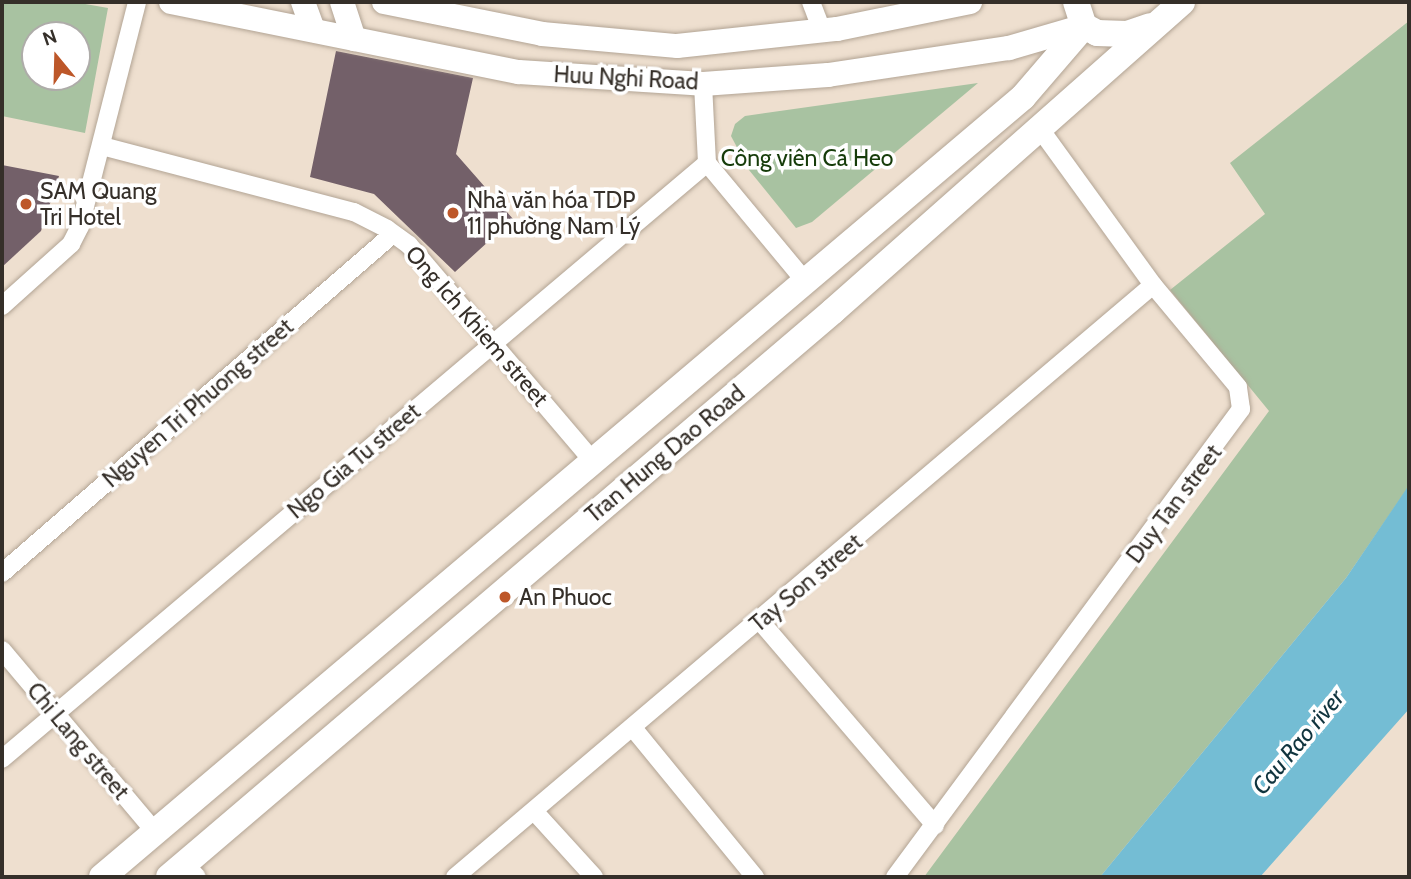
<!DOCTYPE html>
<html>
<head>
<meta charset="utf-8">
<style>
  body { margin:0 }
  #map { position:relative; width:1411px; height:879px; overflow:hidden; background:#eedfcf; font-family:Cabin,sans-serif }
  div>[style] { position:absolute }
  .green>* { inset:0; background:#a8c2a1 }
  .water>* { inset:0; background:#74bdd4 }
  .building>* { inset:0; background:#736069 }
  .roads { filter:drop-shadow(0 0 2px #b2a494) drop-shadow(0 0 2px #b2a494) }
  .street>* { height:18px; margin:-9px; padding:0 9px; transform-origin:9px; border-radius:9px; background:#fff }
  .secondary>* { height:24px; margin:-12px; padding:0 12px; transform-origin:12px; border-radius:12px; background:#fff }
  .primary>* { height:26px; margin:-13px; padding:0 13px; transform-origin:13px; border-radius:13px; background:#fff }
  .dots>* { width:19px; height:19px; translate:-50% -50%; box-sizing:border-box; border:4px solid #fff; border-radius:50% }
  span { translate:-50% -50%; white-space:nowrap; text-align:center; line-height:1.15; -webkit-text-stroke:7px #fff; paint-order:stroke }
  .street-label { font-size:23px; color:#352f29 }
  .park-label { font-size:23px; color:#163c0a }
  .poi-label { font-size:23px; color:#352f29 }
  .left { translate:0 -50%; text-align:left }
  .water-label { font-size:24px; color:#10343e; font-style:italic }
  .frame { position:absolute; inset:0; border:4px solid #352f29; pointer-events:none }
  .north { position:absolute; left:21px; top:21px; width:70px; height:70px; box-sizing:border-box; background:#fff; border:2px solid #aeaca9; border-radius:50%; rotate:341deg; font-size:19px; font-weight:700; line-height:28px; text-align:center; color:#352f29 }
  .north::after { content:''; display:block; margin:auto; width:24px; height:32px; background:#bd5729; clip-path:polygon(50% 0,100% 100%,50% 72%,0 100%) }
</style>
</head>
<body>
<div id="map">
  <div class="green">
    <i style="clip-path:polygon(evenodd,2px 2px,74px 2px,108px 8px,85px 133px,2px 116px,2px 2px,35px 35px,77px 35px,77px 77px,35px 77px,35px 35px)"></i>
    <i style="clip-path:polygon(1409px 21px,1409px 486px,1346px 578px,1100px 877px,924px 877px,1269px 411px,1170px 290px,1265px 214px,1230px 163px)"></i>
    <i style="clip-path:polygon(978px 83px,812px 222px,796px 228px,749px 170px,731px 136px,735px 124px,745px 116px)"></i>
  </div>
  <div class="water">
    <i style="clip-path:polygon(1409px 485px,1409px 709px,1260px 877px,1100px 877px,1346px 578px)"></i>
  </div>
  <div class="building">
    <i style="clip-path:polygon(336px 51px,473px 78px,456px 154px,513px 219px,455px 272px,374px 194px,310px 177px)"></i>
    <i style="clip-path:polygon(2px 165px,59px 176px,41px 231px,2px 267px)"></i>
  </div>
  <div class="roads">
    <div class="street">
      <i style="left:811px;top:2px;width:31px;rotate:69deg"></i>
      <i style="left:703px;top:84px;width:79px;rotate:87.1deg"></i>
      <i style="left:707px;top:163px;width:153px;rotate:50.3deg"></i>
      <i style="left:102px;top:146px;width:260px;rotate:14.7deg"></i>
      <i style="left:354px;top:212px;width:37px;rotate:27deg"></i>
      <i style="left:387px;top:229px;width:27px;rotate:36deg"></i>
      <i style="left:409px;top:245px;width:284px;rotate:49.6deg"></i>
      <i style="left:2px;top:306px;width:93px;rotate:-41.9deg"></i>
      <i style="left:71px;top:244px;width:20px;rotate:-63deg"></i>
      <i style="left:80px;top:226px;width:231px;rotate:-75.7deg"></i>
      <i style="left:2px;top:573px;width:517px;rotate:-40.93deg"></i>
      <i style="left:760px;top:621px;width:269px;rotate:49.4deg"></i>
      <i style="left:2px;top:650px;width:238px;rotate:49.9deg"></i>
      <i style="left:633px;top:728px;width:193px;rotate:50.7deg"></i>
      <i style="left:2px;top:759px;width:923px;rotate:-40.21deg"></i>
      <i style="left:534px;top:811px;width:89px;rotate:47.7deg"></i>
      <i style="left:184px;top:864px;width:18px;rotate:45deg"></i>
      <i style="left:455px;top:877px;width:915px;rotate:-40.3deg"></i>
      <i style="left:895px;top:877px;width:582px;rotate:-53.52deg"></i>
      <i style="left:1241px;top:409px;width:22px;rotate:-98deg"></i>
      <i style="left:1238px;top:387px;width:133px;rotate:-129.8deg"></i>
      <i style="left:1153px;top:285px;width:193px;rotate:-125.9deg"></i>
    </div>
    <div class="secondary">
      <i style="left:171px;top:2px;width:355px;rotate:11.4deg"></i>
      <i style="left:519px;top:72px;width:184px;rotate:3.7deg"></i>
      <i style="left:703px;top:84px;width:125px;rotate:-4.1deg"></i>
      <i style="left:828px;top:75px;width:183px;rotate:-8.5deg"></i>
      <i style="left:1009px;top:48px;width:78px;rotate:-16.3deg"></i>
      <i style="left:303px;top:2px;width:30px;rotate:70deg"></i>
      <i style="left:342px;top:2px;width:39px;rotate:72deg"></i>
      <i style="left:384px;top:2px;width:161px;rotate:11.4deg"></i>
      <i style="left:542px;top:34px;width:136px;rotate:5.1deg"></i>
      <i style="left:677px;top:46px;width:161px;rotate:-6.1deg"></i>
      <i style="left:837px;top:29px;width:136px;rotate:-11.5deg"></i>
    </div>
    <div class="primary">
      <i style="left:1076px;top:2px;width:25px;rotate:72deg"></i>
      <i style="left:1084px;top:26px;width:15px;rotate:28deg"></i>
      <i style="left:1097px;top:33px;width:30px;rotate:2deg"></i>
      <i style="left:1127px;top:34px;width:24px;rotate:-19deg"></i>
      <i style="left:102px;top:877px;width:1207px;rotate:-40.26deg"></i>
      <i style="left:1023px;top:97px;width:94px;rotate:-49.3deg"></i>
      <i style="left:169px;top:877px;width:872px;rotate:-40.44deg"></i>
      <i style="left:833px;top:311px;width:466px;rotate:-41.5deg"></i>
    </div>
  </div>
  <div class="dots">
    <i style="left:26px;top:204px;background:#bd5729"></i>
    <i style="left:453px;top:213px;background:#bd5729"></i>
    <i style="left:505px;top:597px;background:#bd5729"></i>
  </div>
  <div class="street-label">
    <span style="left:626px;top:78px;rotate:3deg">Huu Nghi Road</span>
    <span style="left:477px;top:326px;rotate:49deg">Ong Ich Khiem street</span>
    <span style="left:198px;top:403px;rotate:-41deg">Nguyen Tri Phuong street</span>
    <span style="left:665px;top:454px;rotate:-40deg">Tran Hung Dao Road</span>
    <span style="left:354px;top:461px;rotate:-40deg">Ngo Gia Tu street</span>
    <span style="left:1174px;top:504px;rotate:-53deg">Duy Tan street</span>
    <span style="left:806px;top:583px;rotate:-40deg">Tay Son street</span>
    <span style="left:78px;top:741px;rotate:50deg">Chi Lang street</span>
  </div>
  <div class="park-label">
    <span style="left:807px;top:158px">Công viên Cá Heo</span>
  </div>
  <div class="poi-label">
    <span class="left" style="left:40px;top:204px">SAM Quang<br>Tri Hotel</span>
    <span class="left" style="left:467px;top:213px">Nhà văn hóa TDP<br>11 phường Nam Lý</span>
    <span class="left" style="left:519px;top:597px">An Phuoc</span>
  </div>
  <div class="water-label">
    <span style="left:1298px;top:742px;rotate:-50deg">Cau Rao river</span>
  </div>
  <div class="frame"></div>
  <div class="north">N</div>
</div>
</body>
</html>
